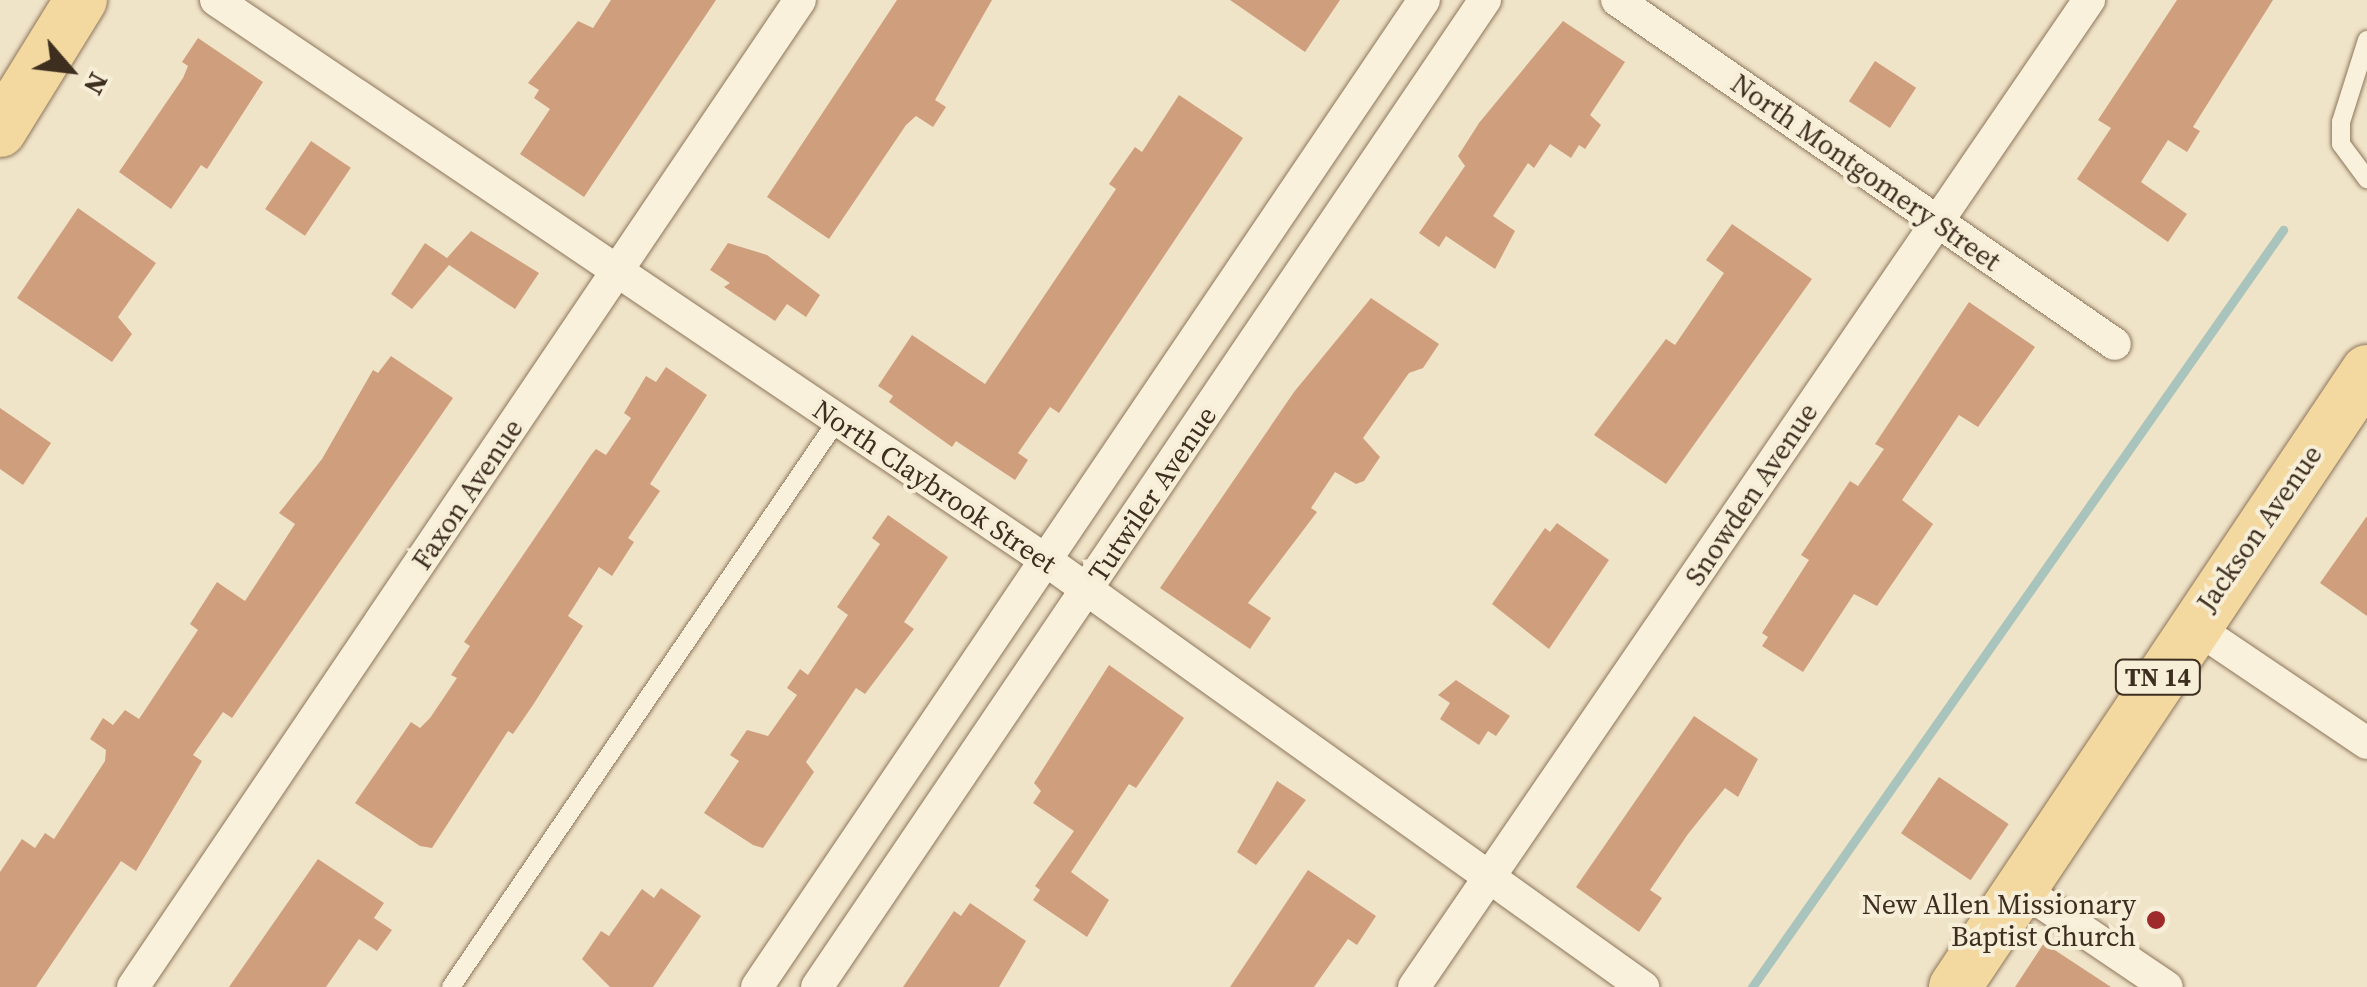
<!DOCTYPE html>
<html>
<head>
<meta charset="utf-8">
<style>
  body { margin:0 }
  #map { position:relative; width:2367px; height:987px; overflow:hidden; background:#f0e4c8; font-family:"Source Serif 4",serif }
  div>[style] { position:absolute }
  .stream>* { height:9px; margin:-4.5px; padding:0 4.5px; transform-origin:4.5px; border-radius:4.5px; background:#a9c4bc }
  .building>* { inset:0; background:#cf9f7d; transform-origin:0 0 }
  .roads { filter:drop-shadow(0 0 2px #8d765c) drop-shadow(0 0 2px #8d765c) }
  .service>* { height:18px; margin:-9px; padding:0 9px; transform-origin:9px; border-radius:9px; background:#faf1dc }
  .minor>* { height:32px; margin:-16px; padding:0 16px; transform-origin:16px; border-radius:16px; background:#faf1dc }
  .primary>* { height:52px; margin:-26px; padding:0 26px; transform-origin:26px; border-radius:26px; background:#f3d9a0 }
  .dots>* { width:28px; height:28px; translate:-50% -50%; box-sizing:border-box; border:5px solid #f7eed8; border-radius:50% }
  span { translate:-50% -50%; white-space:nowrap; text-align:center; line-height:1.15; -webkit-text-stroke:8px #f7eed8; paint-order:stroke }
  .shield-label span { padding:2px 8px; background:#f7eed8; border:2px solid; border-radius:8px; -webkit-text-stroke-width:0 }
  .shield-label { font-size:25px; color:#3d2e20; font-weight:700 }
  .street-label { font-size:28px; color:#3d2e20 }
  .poi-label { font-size:28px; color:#3d2e20 }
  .right { translate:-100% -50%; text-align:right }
  .north { position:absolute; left:20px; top:20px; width:100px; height:100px; -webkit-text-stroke:8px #f7eed8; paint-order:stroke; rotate:118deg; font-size:28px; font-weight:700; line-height:40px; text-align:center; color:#3d2e20 }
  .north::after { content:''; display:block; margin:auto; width:35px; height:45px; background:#3d2e20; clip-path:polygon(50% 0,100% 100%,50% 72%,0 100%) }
</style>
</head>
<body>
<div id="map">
  <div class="stream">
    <i style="left:1752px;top:987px;width:925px;rotate:-54.95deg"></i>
  </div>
  <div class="building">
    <i style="clip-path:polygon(611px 0,716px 0,584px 197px,520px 154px,550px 109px,534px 98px,539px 90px,528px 83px,578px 21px,593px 28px)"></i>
    <i style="clip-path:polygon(897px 0,992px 0,935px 100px,946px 107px,933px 127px,916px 116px,906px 125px,829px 239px,767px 197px)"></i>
    <i style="clip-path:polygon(1230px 0,1340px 0,1305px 52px)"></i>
    <i style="clip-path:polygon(2177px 0,2273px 0,2193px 127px,2200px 131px,2187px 152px,2168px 140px,2141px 182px,2187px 214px,2168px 242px,2077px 179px,2111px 128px,2098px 120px)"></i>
    <i style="clip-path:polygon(1563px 21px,1625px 62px,1590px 115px,1601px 125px,1585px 149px,1579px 145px,1571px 158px,1550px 144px,1534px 168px,1528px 163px,1493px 216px,1515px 231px,1495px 269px,1446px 236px,1439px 247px,1419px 233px,1465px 166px,1458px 156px,1479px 123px)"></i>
    <i style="clip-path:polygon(198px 38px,263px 82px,207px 169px,201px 165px,171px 209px,119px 172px,183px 78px,188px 66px,182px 62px)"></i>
    <i style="left:1875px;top:61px;width:49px;height:48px;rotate:33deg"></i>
    <i style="clip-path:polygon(1179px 95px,1243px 138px,1059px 413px,1050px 407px,1018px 453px,1028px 460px,1015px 480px,956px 441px,952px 447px,889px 402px,893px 396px,878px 386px,912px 335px,985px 384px,1116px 189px,1109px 184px,1135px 147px,1142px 152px)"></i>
    <i style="left:311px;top:141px;width:48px;height:82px;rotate:34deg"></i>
    <i style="clip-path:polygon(78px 208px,156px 263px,118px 317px,132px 334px,112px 362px,17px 298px)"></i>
    <i style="clip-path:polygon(1732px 224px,1812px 279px,1666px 484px,1594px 435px,1666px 339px,1675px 345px,1724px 273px,1706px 260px)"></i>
    <i style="clip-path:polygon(471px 231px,539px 273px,515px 309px,449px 265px,412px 309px,391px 294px,425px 243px,447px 258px)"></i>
    <i style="clip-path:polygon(728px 243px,767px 255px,820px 295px,806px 317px,787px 304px,775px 321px,724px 287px,730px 283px,710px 270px)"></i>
    <i style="clip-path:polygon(1371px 298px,1439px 344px,1423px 368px,1409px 373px,1363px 438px,1380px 457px,1364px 481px,1356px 484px,1335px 472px,1311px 508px,1317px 512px,1248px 603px,1271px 618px,1250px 649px,1160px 588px,1294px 392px)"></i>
    <i style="clip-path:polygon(1969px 302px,2035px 347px,1978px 427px,1959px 415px,1902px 500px,1933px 524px,1877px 606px,1854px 594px,1803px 672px,1762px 646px,1768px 637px,1762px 633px,1809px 560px,1801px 555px,1850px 481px,1858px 486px,1884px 449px,1875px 444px)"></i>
    <i style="clip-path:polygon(391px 356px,453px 398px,232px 718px,223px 712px,193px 755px,202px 761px,136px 871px,121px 861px,36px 987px,0 987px,0 872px,22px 839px,35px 848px,45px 833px,54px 839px,105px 761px,106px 750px,90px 739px,103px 718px,113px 725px,125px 710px,139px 719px,198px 630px,190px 624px,217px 582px,245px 601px,295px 524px,279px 513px,322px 459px,373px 370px,378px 373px)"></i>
    <i style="clip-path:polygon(666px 367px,707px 395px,650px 484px,660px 491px,628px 538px,634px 542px,612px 576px,599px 567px,568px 616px,583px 626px,533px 705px,513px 734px,508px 731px,432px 848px,420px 846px,355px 803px,411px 722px,420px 728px,430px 718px,457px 678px,451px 675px,470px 646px,464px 642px,591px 455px,596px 449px,606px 455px,631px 418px,624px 413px,646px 376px,656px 382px)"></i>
    <i style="clip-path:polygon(0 408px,51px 443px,23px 485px,0 469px)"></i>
    <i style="clip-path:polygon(888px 515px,948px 557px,904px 622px,914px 629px,865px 694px,856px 688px,806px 762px,814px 772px,763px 848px,753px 845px,704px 813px,739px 761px,730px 755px,747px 730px,768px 736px,797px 695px,787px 688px,800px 669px,808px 675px,848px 615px,837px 607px,880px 544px,872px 538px)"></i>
    <i style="clip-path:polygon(2367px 516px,2367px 616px,2320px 583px)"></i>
    <i style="clip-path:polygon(1557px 523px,1609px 560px,1549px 649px,1492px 604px,1545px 528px,1550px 532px)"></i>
    <i style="clip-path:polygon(1109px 665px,1184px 718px,1136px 788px,1129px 784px,1071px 872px,1109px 900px,1087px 937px,1033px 900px,1040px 890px,1035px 886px,1074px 831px,1033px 803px,1041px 791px,1034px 783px)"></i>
    <i style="clip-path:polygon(1456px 680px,1510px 716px,1496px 736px,1488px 731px,1479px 745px,1440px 719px,1450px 703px,1438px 695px)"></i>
    <i style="clip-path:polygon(1694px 716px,1758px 759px,1738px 797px,1725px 788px,1688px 834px,1650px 890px,1662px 898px,1639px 932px,1576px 887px)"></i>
    <i style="left:1939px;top:777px;width:84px;height:68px;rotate:34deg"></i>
    <i style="clip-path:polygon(1277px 781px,1306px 800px,1256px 865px,1237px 852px)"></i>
    <i style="clip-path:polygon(318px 859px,384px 903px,374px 918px,392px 930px,377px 951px,359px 939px,326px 987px,229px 987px)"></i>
    <i style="clip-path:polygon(1308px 870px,1376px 916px,1357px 945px,1348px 939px,1314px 987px,1230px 987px)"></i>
    <i style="clip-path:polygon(661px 888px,701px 916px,653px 987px,610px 987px,582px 959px,601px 931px,609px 936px,642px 889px,654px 898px)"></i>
    <i style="clip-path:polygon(970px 903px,1026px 941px,999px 987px,903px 987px,954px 911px,961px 916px)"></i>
    <i style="clip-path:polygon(2044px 943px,2111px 987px,2015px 987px)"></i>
  </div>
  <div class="roads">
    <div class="service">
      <i style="left:2367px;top:40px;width:86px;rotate:107.6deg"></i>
      <i style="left:2341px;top:122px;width:22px;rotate:90deg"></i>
      <i style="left:2341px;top:144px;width:44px;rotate:53.4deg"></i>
      <i style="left:451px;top:987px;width:687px;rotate:-55.73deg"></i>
    </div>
    <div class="minor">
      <i style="left:216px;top:0;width:1003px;rotate:34.02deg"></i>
      <i style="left:1047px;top:561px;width:733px;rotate:35.56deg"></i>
      <i style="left:1617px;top:0;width:605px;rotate:34.64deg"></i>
      <i style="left:2192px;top:625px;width:211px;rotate:34deg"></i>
      <i style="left:2020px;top:888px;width:177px;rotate:34deg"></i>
      <i style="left:133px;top:987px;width:1191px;rotate:-55.95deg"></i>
      <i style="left:757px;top:987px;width:1191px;rotate:-55.95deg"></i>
      <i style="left:817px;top:987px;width:1192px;rotate:-55.91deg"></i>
      <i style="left:1414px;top:987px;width:1196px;rotate:-55.63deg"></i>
    </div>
    <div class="primary">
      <i style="left:0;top:131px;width:154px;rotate:-58.3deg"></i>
      <i style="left:1955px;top:987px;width:741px;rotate:-56.22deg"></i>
    </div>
  </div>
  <div class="dots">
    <i style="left:2156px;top:920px;background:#9e2a2b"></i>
  </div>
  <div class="shield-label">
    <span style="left:2158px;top:677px">TN 14</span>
  </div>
  <div class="street-label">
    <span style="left:1866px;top:172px;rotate:35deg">North Montgomery Street</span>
    <span style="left:935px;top:486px;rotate:34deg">North Claybrook Street</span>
    <span style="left:467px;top:494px;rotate:-56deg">Faxon Avenue</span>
    <span style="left:1152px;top:494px;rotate:-56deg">Tutwiler Avenue</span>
    <span style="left:1751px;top:494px;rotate:-56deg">Snowden Avenue</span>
    <span style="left:2259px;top:528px;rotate:-55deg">Jackson Avenue</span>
  </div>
  <div class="poi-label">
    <span class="right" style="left:2136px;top:920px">New Allen Missionary<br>Baptist Church</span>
  </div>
  <div class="north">N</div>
</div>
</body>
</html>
